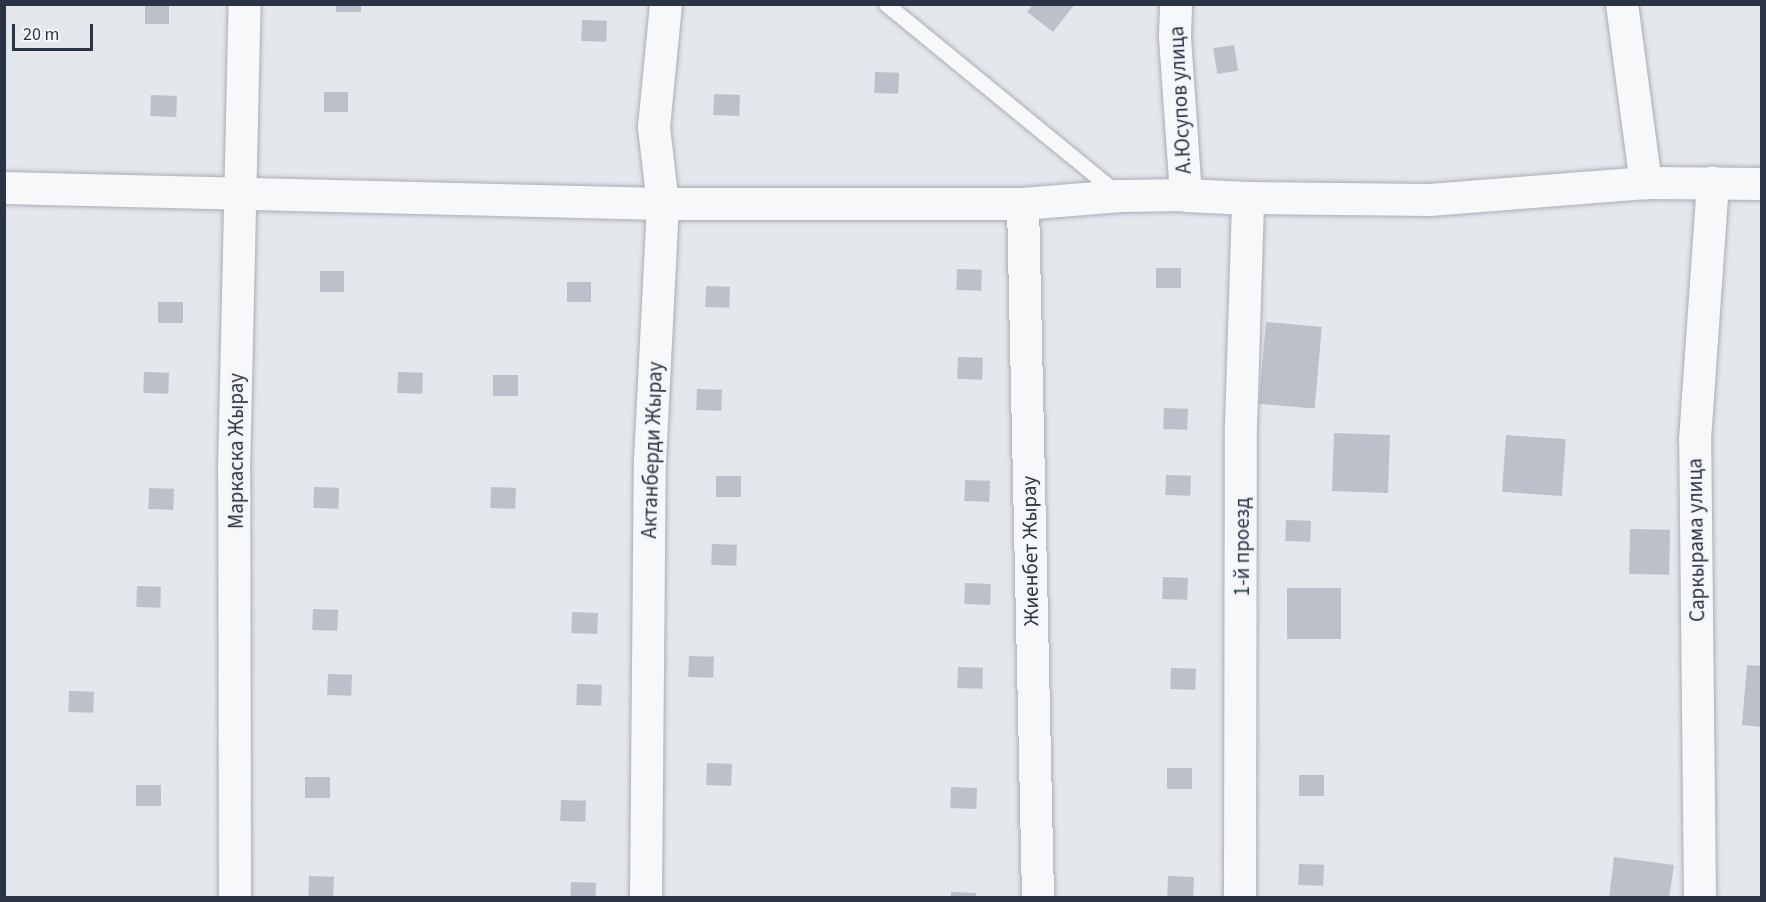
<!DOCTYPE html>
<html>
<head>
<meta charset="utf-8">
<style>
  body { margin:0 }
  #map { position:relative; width:1766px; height:902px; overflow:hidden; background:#e4e7ec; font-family:"Source Sans 3",sans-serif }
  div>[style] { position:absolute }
  .building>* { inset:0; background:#bbc0ca; transform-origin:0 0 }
  .roads { filter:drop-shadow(0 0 2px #a9aeb7) drop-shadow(0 0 2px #a9aeb7) }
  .service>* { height:15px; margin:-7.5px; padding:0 7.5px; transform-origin:7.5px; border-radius:7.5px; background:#f7f8fa }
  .minor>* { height:32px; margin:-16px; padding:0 16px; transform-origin:16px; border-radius:16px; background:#f7f8fa }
  .tertiary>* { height:33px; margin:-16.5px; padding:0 16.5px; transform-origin:16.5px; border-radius:16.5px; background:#f7f8fa }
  span { translate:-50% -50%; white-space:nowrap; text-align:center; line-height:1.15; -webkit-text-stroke:4.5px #f4f6f9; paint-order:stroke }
  .street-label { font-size:21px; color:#2b3445 }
  .frame { position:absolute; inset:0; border:6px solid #2b3445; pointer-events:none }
  .scale { position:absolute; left:12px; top:24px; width:81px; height:27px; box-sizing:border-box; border:3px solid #2b3445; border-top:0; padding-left:8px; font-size:18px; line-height:21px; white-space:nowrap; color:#2b3445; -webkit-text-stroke:4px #f4f6f9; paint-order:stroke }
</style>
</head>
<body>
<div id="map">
  <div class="building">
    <i style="left:145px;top:4px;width:24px;height:20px"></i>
    <i style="left:336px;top:4px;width:25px;height:8px"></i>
    <i style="clip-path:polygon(1033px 4px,1075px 4px,1053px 32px,1027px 12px)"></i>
    <i style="left:582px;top:20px;width:25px;height:21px;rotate:2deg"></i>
    <i style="left:1234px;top:45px;width:26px;height:21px;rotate:81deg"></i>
    <i style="left:875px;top:72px;width:24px;height:21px;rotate:2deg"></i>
    <i style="left:324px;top:92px;width:24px;height:20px"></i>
    <i style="left:714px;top:94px;width:26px;height:21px;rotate:2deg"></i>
    <i style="left:151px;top:95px;width:26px;height:21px;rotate:2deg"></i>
    <i style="left:1156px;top:268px;width:25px;height:20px"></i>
    <i style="left:957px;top:269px;width:25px;height:21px;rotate:2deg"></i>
    <i style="left:320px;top:271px;width:24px;height:21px"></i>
    <i style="left:567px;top:282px;width:24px;height:20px"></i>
    <i style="left:706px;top:286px;width:24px;height:21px;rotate:2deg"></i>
    <i style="left:158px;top:302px;width:25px;height:21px"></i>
    <i style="left:1266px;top:322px;width:56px;height:82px;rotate:5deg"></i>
    <i style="left:958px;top:357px;width:25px;height:22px;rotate:2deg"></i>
    <i style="left:144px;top:372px;width:25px;height:21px;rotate:2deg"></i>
    <i style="left:398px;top:372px;width:25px;height:21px;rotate:2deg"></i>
    <i style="left:493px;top:375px;width:25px;height:21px"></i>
    <i style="left:697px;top:389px;width:25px;height:21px;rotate:2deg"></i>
    <i style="left:1164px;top:408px;width:24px;height:21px;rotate:2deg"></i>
    <i style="left:1334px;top:433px;width:56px;height:58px;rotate:2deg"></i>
    <i style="left:1506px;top:435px;width:60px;height:57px;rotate:4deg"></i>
    <i style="left:1166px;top:475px;width:25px;height:20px;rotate:2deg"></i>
    <i style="left:716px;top:476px;width:25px;height:21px"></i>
    <i style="left:965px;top:480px;width:25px;height:21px;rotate:2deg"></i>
    <i style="left:314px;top:487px;width:25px;height:21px;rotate:2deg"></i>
    <i style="left:491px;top:487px;width:25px;height:21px;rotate:2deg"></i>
    <i style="left:149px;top:488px;width:25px;height:21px;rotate:2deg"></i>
    <i style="left:1286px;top:520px;width:25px;height:21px;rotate:2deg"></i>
    <i style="left:1630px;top:529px;width:40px;height:45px;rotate:1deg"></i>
    <i style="left:712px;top:544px;width:25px;height:21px;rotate:2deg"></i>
    <i style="left:1163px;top:577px;width:25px;height:22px;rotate:2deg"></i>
    <i style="left:965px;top:583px;width:26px;height:21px;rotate:2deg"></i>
    <i style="left:137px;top:586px;width:24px;height:21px;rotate:2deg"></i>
    <i style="left:1287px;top:588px;width:54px;height:51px"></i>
    <i style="left:313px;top:609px;width:25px;height:21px;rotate:2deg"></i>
    <i style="left:572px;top:612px;width:26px;height:21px;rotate:2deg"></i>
    <i style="left:689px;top:656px;width:25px;height:21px;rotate:2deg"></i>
    <i style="clip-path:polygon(1747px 665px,1762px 666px,1762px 727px,1742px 725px)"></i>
    <i style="left:958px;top:667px;width:25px;height:21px;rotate:2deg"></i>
    <i style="left:1171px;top:668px;width:25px;height:21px;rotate:2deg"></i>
    <i style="left:328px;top:674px;width:24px;height:21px;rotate:2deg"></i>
    <i style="left:577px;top:684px;width:25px;height:21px;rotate:2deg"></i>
    <i style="left:69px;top:691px;width:25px;height:21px;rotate:2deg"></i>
    <i style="left:707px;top:763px;width:25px;height:22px;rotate:2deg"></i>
    <i style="left:1167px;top:768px;width:25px;height:21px"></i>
    <i style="left:1299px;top:775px;width:25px;height:21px"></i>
    <i style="left:305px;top:777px;width:25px;height:21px"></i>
    <i style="left:136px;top:785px;width:25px;height:21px"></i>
    <i style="left:951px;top:787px;width:26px;height:21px;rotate:2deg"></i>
    <i style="left:561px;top:800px;width:25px;height:21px;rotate:2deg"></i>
    <i style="clip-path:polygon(1614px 857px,1674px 865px,1669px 898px,1609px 898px)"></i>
    <i style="left:1299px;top:864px;width:25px;height:21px;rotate:2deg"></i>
    <i style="left:309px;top:876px;width:25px;height:21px;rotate:2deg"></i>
    <i style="left:1168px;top:876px;width:26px;height:21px;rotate:2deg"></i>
    <i style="left:571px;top:882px;width:25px;height:16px;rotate:2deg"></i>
    <i style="clip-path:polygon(951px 892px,976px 893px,976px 898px,951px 898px)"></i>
  </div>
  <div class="roads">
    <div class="service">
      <i style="left:886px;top:4px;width:300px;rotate:39.3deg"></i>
    </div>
    <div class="minor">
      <i style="left:1622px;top:4px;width:181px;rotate:82.4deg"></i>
      <i style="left:4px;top:188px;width:659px;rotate:1.39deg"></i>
      <i style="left:663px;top:204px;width:360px"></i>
      <i style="left:1023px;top:204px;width:98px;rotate:-4.7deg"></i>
      <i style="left:1121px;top:196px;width:65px;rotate:-0.9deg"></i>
      <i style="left:1186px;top:195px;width:159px;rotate:-94deg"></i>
      <i style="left:1175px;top:36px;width:32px;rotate:-88deg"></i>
      <i style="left:1023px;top:204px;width:694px;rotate:88.76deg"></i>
      <i style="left:235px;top:898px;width:426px;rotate:-90.1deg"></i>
      <i style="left:234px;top:472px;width:468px;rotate:-88.7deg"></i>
      <i style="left:646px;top:898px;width:437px;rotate:-89.5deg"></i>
      <i style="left:650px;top:461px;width:257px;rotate:-87.1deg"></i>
      <i style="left:663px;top:204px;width:78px;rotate:-96.7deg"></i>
      <i style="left:654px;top:127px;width:124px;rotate:-84.4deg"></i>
      <i style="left:1240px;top:898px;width:472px;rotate:-89.9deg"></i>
      <i style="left:1241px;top:426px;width:228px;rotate:-88.2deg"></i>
      <i style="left:1248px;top:198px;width:182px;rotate:0.6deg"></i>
      <i style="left:1430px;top:200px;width:217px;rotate:-4.5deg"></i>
      <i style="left:1646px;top:183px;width:116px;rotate:0.5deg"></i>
      <i style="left:1700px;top:898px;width:458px;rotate:-90.6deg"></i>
      <i style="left:1695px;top:440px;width:258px;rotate:-86deg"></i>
    </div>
    <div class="tertiary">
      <i style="left:1186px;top:195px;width:62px;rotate:2.8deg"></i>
    </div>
  </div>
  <div class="street-label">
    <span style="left:1180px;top:100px;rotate:-93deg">А.Юсупов улица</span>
    <span style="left:652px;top:450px;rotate:-88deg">Актанберди Жырау</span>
    <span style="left:236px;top:451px;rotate:-90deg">Маркаска Жырау</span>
    <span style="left:1696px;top:540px;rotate:-91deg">Саркырама улица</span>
    <span style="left:1242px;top:547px;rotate:-90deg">1-й проезд</span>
    <span style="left:1030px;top:551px;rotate:-91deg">Жиенбет Жырау</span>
  </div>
  <div class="frame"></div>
  <div class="scale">20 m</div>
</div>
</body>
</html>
